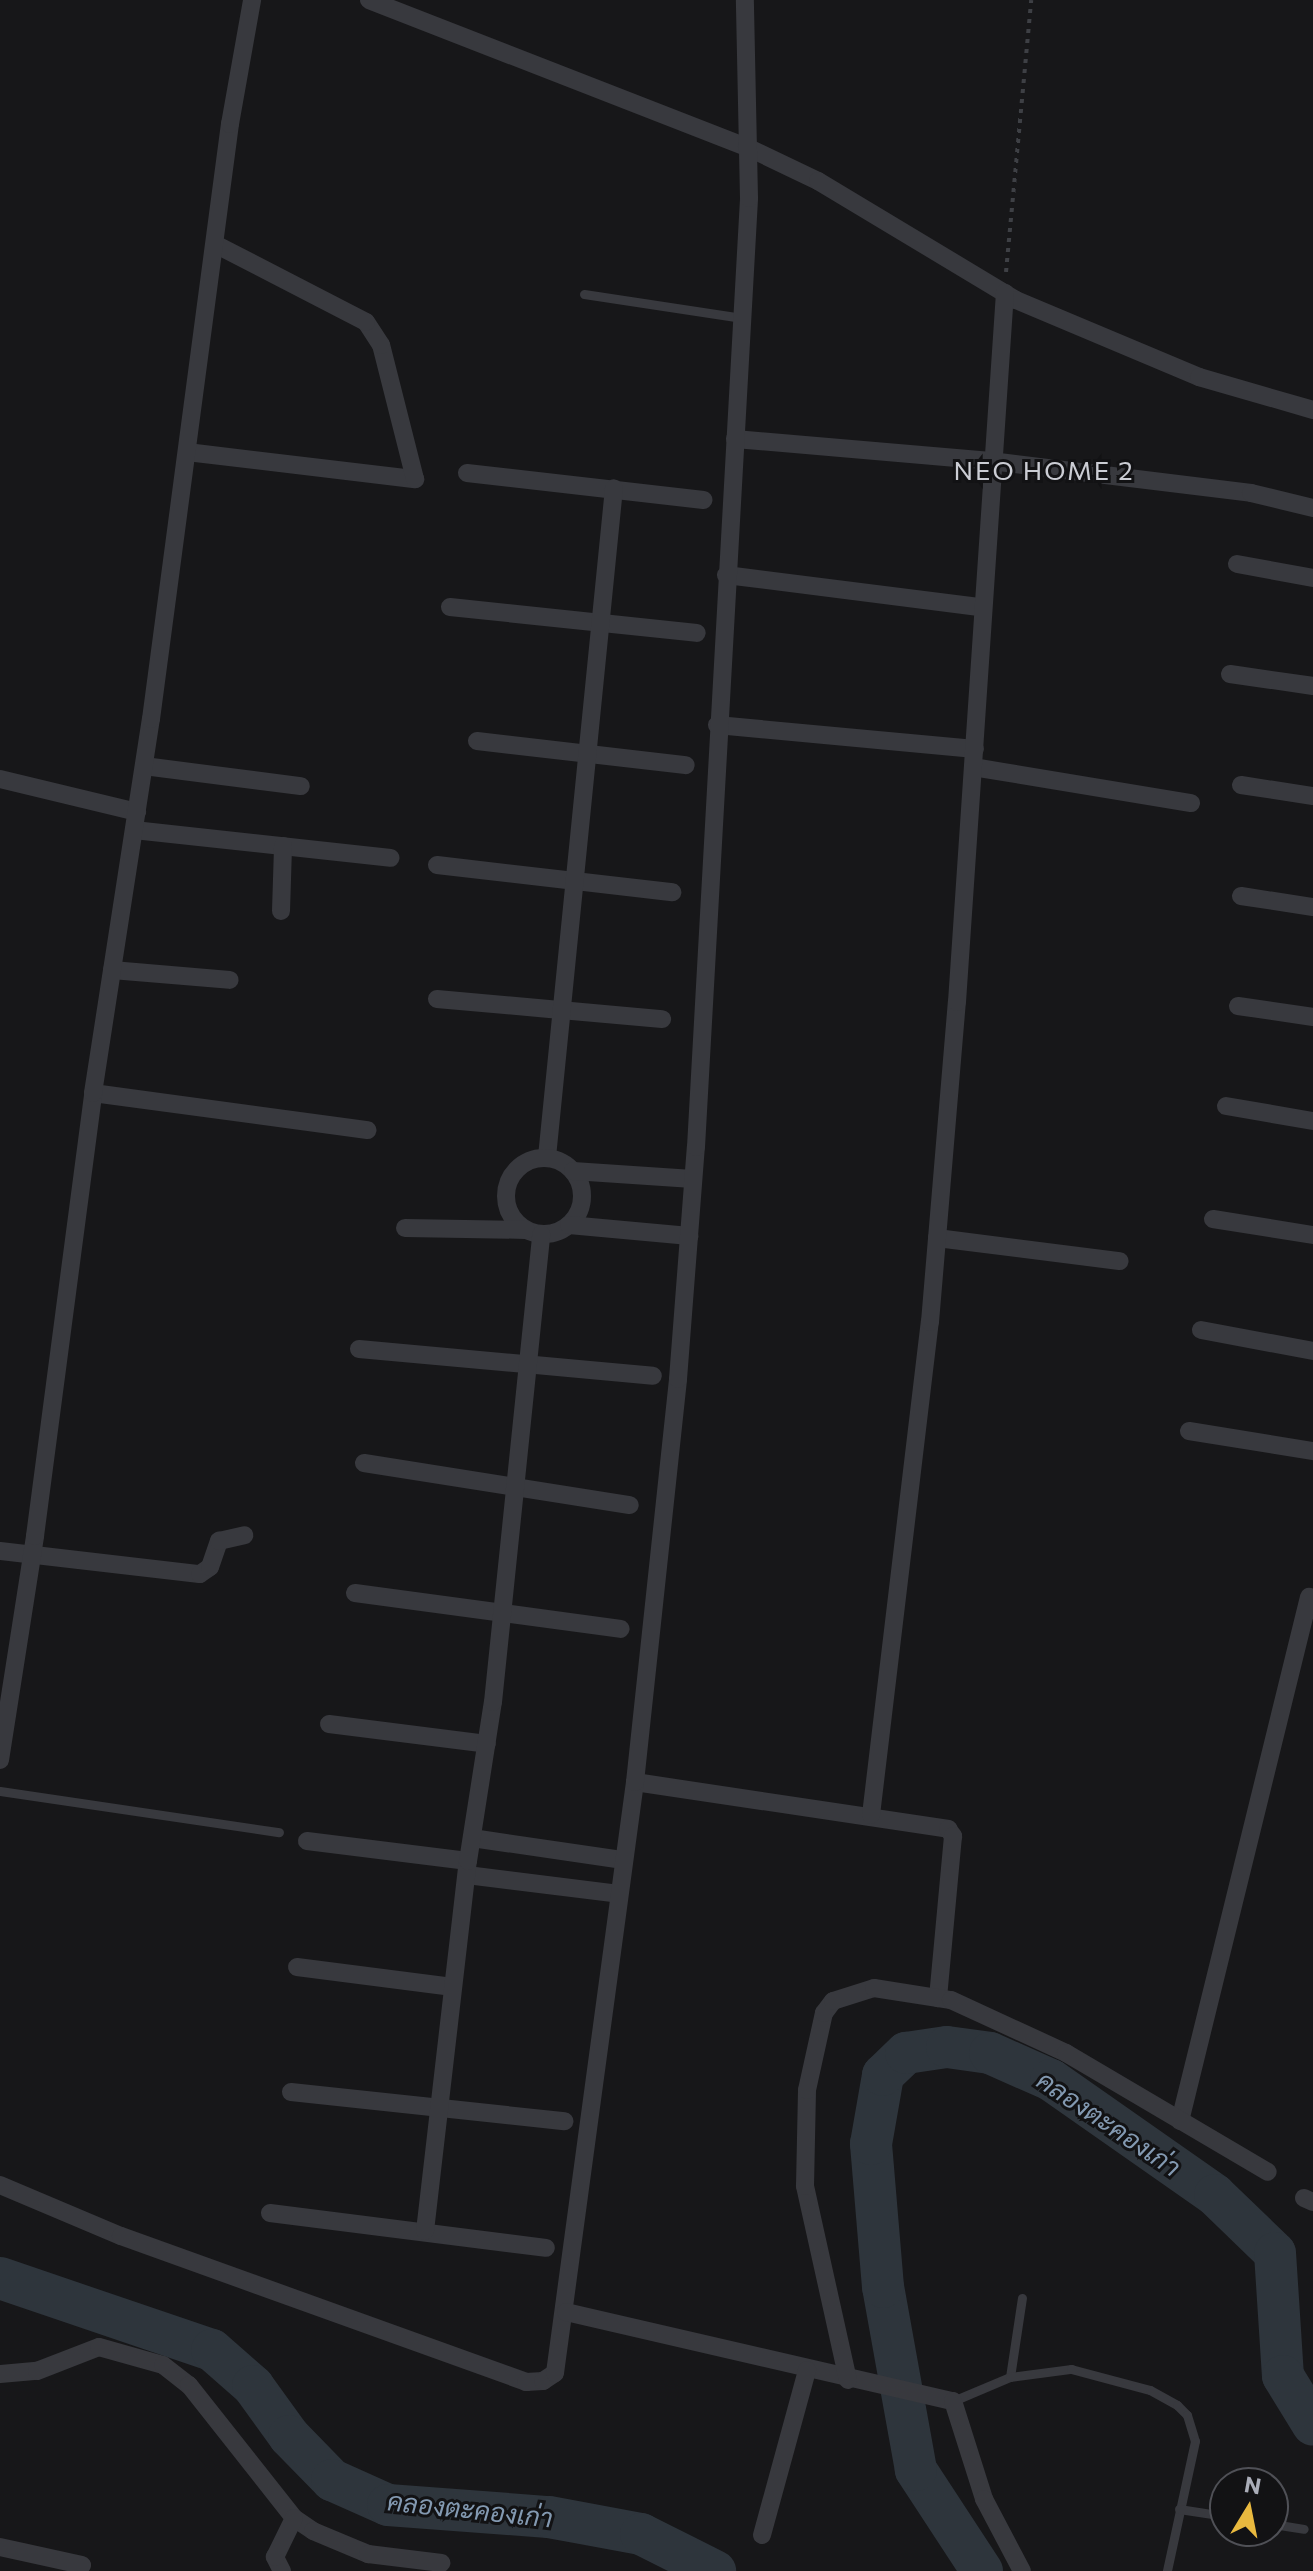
<!DOCTYPE html>
<html>
<head>
<meta charset="utf-8">
<style>
  body { margin:0 }
  #map { position:relative; width:1313px; height:2571px; overflow:hidden; background:#171719; font-family:Commissioner,Sarabun,sans-serif }
  div>[style] { position:absolute }
  .river>* { height:42px; margin:-21px; padding:0 21px; transform-origin:21px; border-radius:21px; background:#2e353c }
  .path>* { height:4px; margin-top:-2px; transform-origin:0; background:repeating-linear-gradient(90deg,#3e4045 0 4px,transparent 0 10px) }
  .service>* { height:9px; margin:-4.5px; padding:0 4.5px; transform-origin:4.5px; border-radius:4.5px; background:#38393e }
  .minor>* { height:18px; margin:-9px; padding:0 9px; transform-origin:9px; border-radius:9px; background:#38393e }
  .minor>.ring { margin:-9px; padding:0; box-sizing:content-box; background:none; border:18px solid #38393e; border-radius:50% }
  span { translate:-50% -50%; white-space:nowrap; text-align:center; line-height:1.15; -webkit-text-stroke:6px #121214; paint-order:stroke }
  .neighbourhood-label { font-size:26px; color:#cbcdd4; letter-spacing:2px }
  .water-label { font-size:26px; color:#8399b1; font-style:italic }
  .north { position:absolute; left:1209px; top:2467px; width:80px; height:80px; box-sizing:border-box; background:#121214; border:2px solid #4f5056; border-radius:50%; rotate:10deg; font-size:22px; font-weight:700; line-height:32px; text-align:center; color:#aaadb8 }
  .north::after { content:''; display:block; margin:auto; width:28px; height:36px; background:#e9b93f; clip-path:polygon(50% 0,100% 100%,50% 72%,0 100%) }
</style>
</head>
<body>
<div id="map">
  <div class="river">
    <i style="left:0;top:2278px;width:224px;rotate:18.8deg"></i>
    <i style="left:212px;top:2350px;width:55px;rotate:41.3deg"></i>
    <i style="left:253px;top:2386px;width:62px;rotate:54.2deg"></i>
    <i style="left:289px;top:2436px;width:62px;rotate:45.7deg"></i>
    <i style="left:332px;top:2480px;width:61px;rotate:24.1deg"></i>
    <i style="left:388px;top:2505px;width:161px;rotate:4.3deg"></i>
    <i style="left:549px;top:2517px;width:94px;rotate:10.5deg"></i>
    <i style="left:641px;top:2534px;width:83px;rotate:26.6deg"></i>
    <i style="left:982px;top:2571px;width:121px;rotate:-123.2deg"></i>
    <i style="left:916px;top:2470px;width:186px;rotate:-100.2deg"></i>
    <i style="left:883px;top:2287px;width:144px;rotate:-94.8deg"></i>
    <i style="left:871px;top:2144px;width:70px;rotate:-80.1deg"></i>
    <i style="left:883px;top:2075px;width:32px;rotate:-44deg"></i>
    <i style="left:906px;top:2053px;width:41px;rotate:-8.3deg"></i>
    <i style="left:947px;top:2047px;width:43px;rotate:7.9deg"></i>
    <i style="left:990px;top:2053px;width:67px;rotate:23.9deg"></i>
    <i style="left:1051px;top:2080px;width:200px;rotate:35deg"></i>
    <i style="left:1215px;top:2195px;width:83px;rotate:44deg"></i>
    <i style="left:1275px;top:2253px;width:123px;rotate:86.3deg"></i>
    <i style="left:1283px;top:2376px;width:57px;rotate:58.5deg"></i>
  </div>
  <div class="path">
    <i style="left:1006px;top:272px;width:273px;rotate:-84.7deg"></i>
  </div>
  <div class="service">
    <i style="left:584px;top:294px;width:160px;rotate:8.6deg"></i>
    <i style="left:0;top:1791px;width:282px;rotate:8.4deg"></i>
    <i style="left:1010px;top:2377px;width:80px;rotate:-81.4deg"></i>
    <i style="left:953px;top:2401px;width:62px;rotate:-22.8deg"></i>
    <i style="left:1010px;top:2377px;width:62px;rotate:-7.5deg"></i>
    <i style="left:1071px;top:2369px;width:82px;rotate:14.9deg"></i>
    <i style="left:1150px;top:2390px;width:31px;rotate:29deg"></i>
    <i style="left:1177px;top:2405px;width:14px;rotate:45deg"></i>
    <i style="left:1187px;top:2415px;width:27px;rotate:73deg"></i>
    <i style="left:1195px;top:2441px;width:133px;rotate:102.2deg"></i>
    <i style="left:1179px;top:2509px;width:47px;rotate:8.7deg"></i>
    <i style="left:1273px;top:2524px;width:31px;rotate:9deg"></i>
  </div>
  <div class="minor">
    <i style="left:369px;top:0;width:406px;rotate:21.3deg"></i>
    <i style="left:747px;top:147px;width:79px;rotate:25.6deg"></i>
    <i style="left:818px;top:181px;width:231px;rotate:31deg"></i>
    <i style="left:1016px;top:300px;width:199px;rotate:22.8deg"></i>
    <i style="left:1199px;top:377px;width:119px;rotate:16.1deg"></i>
    <i style="left:735px;top:439px;width:257px;rotate:4.9deg"></i>
    <i style="left:991px;top:461px;width:262px;rotate:7deg"></i>
    <i style="left:1251px;top:493px;width:64px;rotate:13.6deg"></i>
    <i style="left:187px;top:452px;width:230px;rotate:6.8deg"></i>
    <i style="left:415px;top:479px;width:138px;rotate:-104.2deg"></i>
    <i style="left:381px;top:345px;width:27px;rotate:-123deg"></i>
    <i style="left:366px;top:322px;width:168px;rotate:-152.7deg"></i>
    <i style="left:467px;top:473px;width:238px;rotate:6.5deg"></i>
    <i style="left:1237px;top:564px;width:77px;rotate:10.4deg"></i>
    <i style="left:726px;top:575px;width:257px;rotate:7.2deg"></i>
    <i style="left:450px;top:607px;width:248px;rotate:6deg"></i>
    <i style="left:1230px;top:674px;width:84px;rotate:8.2deg"></i>
    <i style="left:717px;top:725px;width:259px;rotate:5.3deg"></i>
    <i style="left:477px;top:741px;width:210px;rotate:6.6deg"></i>
    <i style="left:144px;top:766px;width:158px;rotate:7.3deg"></i>
    <i style="left:973px;top:767px;width:221px;rotate:9.4deg"></i>
    <i style="left:0;top:779px;width:141px;rotate:13.5deg"></i>
    <i style="left:1241px;top:785px;width:73px;rotate:8.7deg"></i>
    <i style="left:134px;top:830px;width:258px;rotate:6.2deg"></i>
    <i style="left:437px;top:865px;width:237px;rotate:6.6deg"></i>
    <i style="left:1241px;top:896px;width:73px;rotate:8.7deg"></i>
    <i style="left:281px;top:911px;width:65px;rotate:-88.2deg"></i>
    <i style="left:112px;top:970px;width:118px;rotate:4.8deg"></i>
    <i style="left:437px;top:999px;width:226px;rotate:5.1deg"></i>
    <i style="left:1238px;top:1006px;width:76px;rotate:8.3deg"></i>
    <i style="left:93px;top:1093px;width:277px;rotate:7.7deg"></i>
    <i style="left:1226px;top:1106px;width:88px;rotate:9.8deg"></i>
    <i style="left:547px;top:1157px;width:672px;rotate:-84.28deg"></i>
    <i class="ring" style="left:506px;top:1158px;width:58px;height:58px"></i>
    <i style="left:573px;top:1171px;width:120px;rotate:3.8deg"></i>
    <i style="left:1213px;top:1219px;width:101px;rotate:9.1deg"></i>
    <i style="left:569px;top:1225px;width:121px;rotate:5.2deg"></i>
    <i style="left:405px;top:1228px;width:121px;rotate:0.9deg"></i>
    <i style="left:937px;top:1238px;width:184px;rotate:7.2deg"></i>
    <i style="left:1201px;top:1330px;width:114px;rotate:10.6deg"></i>
    <i style="left:359px;top:1349px;width:295px;rotate:5.2deg"></i>
    <i style="left:1189px;top:1431px;width:126px;rotate:9.2deg"></i>
    <i style="left:364px;top:1463px;width:269px;rotate:9deg"></i>
    <i style="left:0;top:1551px;width:201px;rotate:6.6deg"></i>
    <i style="left:200px;top:1574px;width:12px;rotate:-35deg"></i>
    <i style="left:210px;top:1567px;width:28px;rotate:-71deg"></i>
    <i style="left:219px;top:1541px;width:26px;rotate:-13deg"></i>
    <i style="left:355px;top:1593px;width:268px;rotate:7.7deg"></i>
    <i style="left:329px;top:1724px;width:159px;rotate:7.2deg"></i>
    <i style="left:0;top:1760px;width:227px;rotate:-81.1deg"></i>
    <i style="left:35px;top:1536px;width:447px;rotate:-82.5deg"></i>
    <i style="left:93px;top:1093px;width:378px;rotate:-81.2deg"></i>
    <i style="left:151px;top:719px;width:600px;rotate:-82.44deg"></i>
    <i style="left:230px;top:124px;width:126px;rotate:-79.9deg"></i>
    <i style="left:635px;top:1782px;width:317px;rotate:8.5deg"></i>
    <i style="left:948px;top:1829px;width:9px;rotate:54deg"></i>
    <i style="left:953px;top:1836px;width:163px;rotate:95.3deg"></i>
    <i style="left:871px;top:1815px;width:497px;rotate:-83.2deg"></i>
    <i style="left:930px;top:1322px;width:321px;rotate:-85.2deg"></i>
    <i style="left:957px;top:1002px;width:711px;rotate:-86.13deg"></i>
    <i style="left:472px;top:1838px;width:153px;rotate:8.3deg"></i>
    <i style="left:307px;top:1841px;width:162px;rotate:7.1deg"></i>
    <i style="left:467px;top:1875px;width:153px;rotate:7.1deg"></i>
    <i style="left:297px;top:1967px;width:157px;rotate:7.3deg"></i>
    <i style="left:291px;top:2092px;width:275px;rotate:6.1deg"></i>
    <i style="left:1180px;top:2121px;width:540px;rotate:-76.17deg"></i>
    <i style="left:0;top:2185px;width:131px;rotate:22.9deg"></i>
    <i style="left:121px;top:2236px;width:431px;rotate:19.8deg"></i>
    <i style="left:526px;top:2382px;width:17px;rotate:-3deg"></i>
    <i style="left:543px;top:2381px;width:14px;rotate:-34deg"></i>
    <i style="left:555px;top:2373px;width:596px;rotate:-82.29deg"></i>
    <i style="left:635px;top:1782px;width:405px;rotate:-83.9deg"></i>
    <i style="left:678px;top:1379px;width:233px;rotate:-85.6deg"></i>
    <i style="left:696px;top:1147px;width:950px;rotate:-86.8deg"></i>
    <i style="left:749px;top:198px;width:198px;rotate:-91.2deg"></i>
    <i style="left:1304px;top:2198px;width:10px;rotate:24deg"></i>
    <i style="left:270px;top:2213px;width:278px;rotate:7.2deg"></i>
    <i style="left:425px;top:2231px;width:372px;rotate:-83.4deg"></i>
    <i style="left:468px;top:1861px;width:161px;rotate:-81.1deg"></i>
    <i style="left:493px;top:1702px;width:470px;rotate:-84.1deg"></i>
    <i style="left:566px;top:2312px;width:397px;rotate:13deg"></i>
    <i style="left:953px;top:2401px;width:103px;rotate:72.4deg"></i>
    <i style="left:984px;top:2499px;width:81px;rotate:62.2deg"></i>
    <i style="left:0;top:2374px;width:37px;rotate:-5deg"></i>
    <i style="left:37px;top:2371px;width:66px;rotate:-21.2deg"></i>
    <i style="left:99px;top:2347px;width:66px;rotate:15.7deg"></i>
    <i style="left:163px;top:2365px;width:33px;rotate:38deg"></i>
    <i style="left:189px;top:2385px;width:169px;rotate:51.7deg"></i>
    <i style="left:294px;top:2518px;width:23px;rotate:34deg"></i>
    <i style="left:313px;top:2531px;width:60px;rotate:22.7deg"></i>
    <i style="left:368px;top:2554px;width:74px;rotate:7deg"></i>
    <i style="left:848px;top:2380px;width:199px;rotate:-102.5deg"></i>
    <i style="left:805px;top:2186px;width:96px;rotate:-88.8deg"></i>
    <i style="left:807px;top:2090px;width:79px;rotate:-77.6deg"></i>
    <i style="left:824px;top:2013px;width:15px;rotate:-53deg"></i>
    <i style="left:833px;top:2001px;width:43px;rotate:-17.6deg"></i>
    <i style="left:874px;top:1988px;width:78px;rotate:8.9deg"></i>
    <i style="left:951px;top:2000px;width:127px;rotate:24.7deg"></i>
    <i style="left:1066px;top:2053px;width:234px;rotate:30.5deg"></i>
    <i style="left:762px;top:2535px;width:171px;rotate:-74.7deg"></i>
    <i style="left:0;top:2547px;width:84px;rotate:12.4deg"></i>
    <i style="left:282px;top:2571px;width:16px;rotate:-117deg"></i>
    <i style="left:275px;top:2557px;width:43px;rotate:-64deg"></i>
  </div>
  <div class="neighbourhood-label">
    <span style="left:1044px;top:470px">NEO HOME 2</span>
  </div>
  <div class="water-label">
    <span style="left:1109px;top:2123px;rotate:34deg">คลองตะคองเก่า</span>
    <span style="left:470px;top:2509px;rotate:6deg">คลองตะคองเก่า</span>
  </div>
  <div class="north">N</div>
</div>
</body>
</html>
